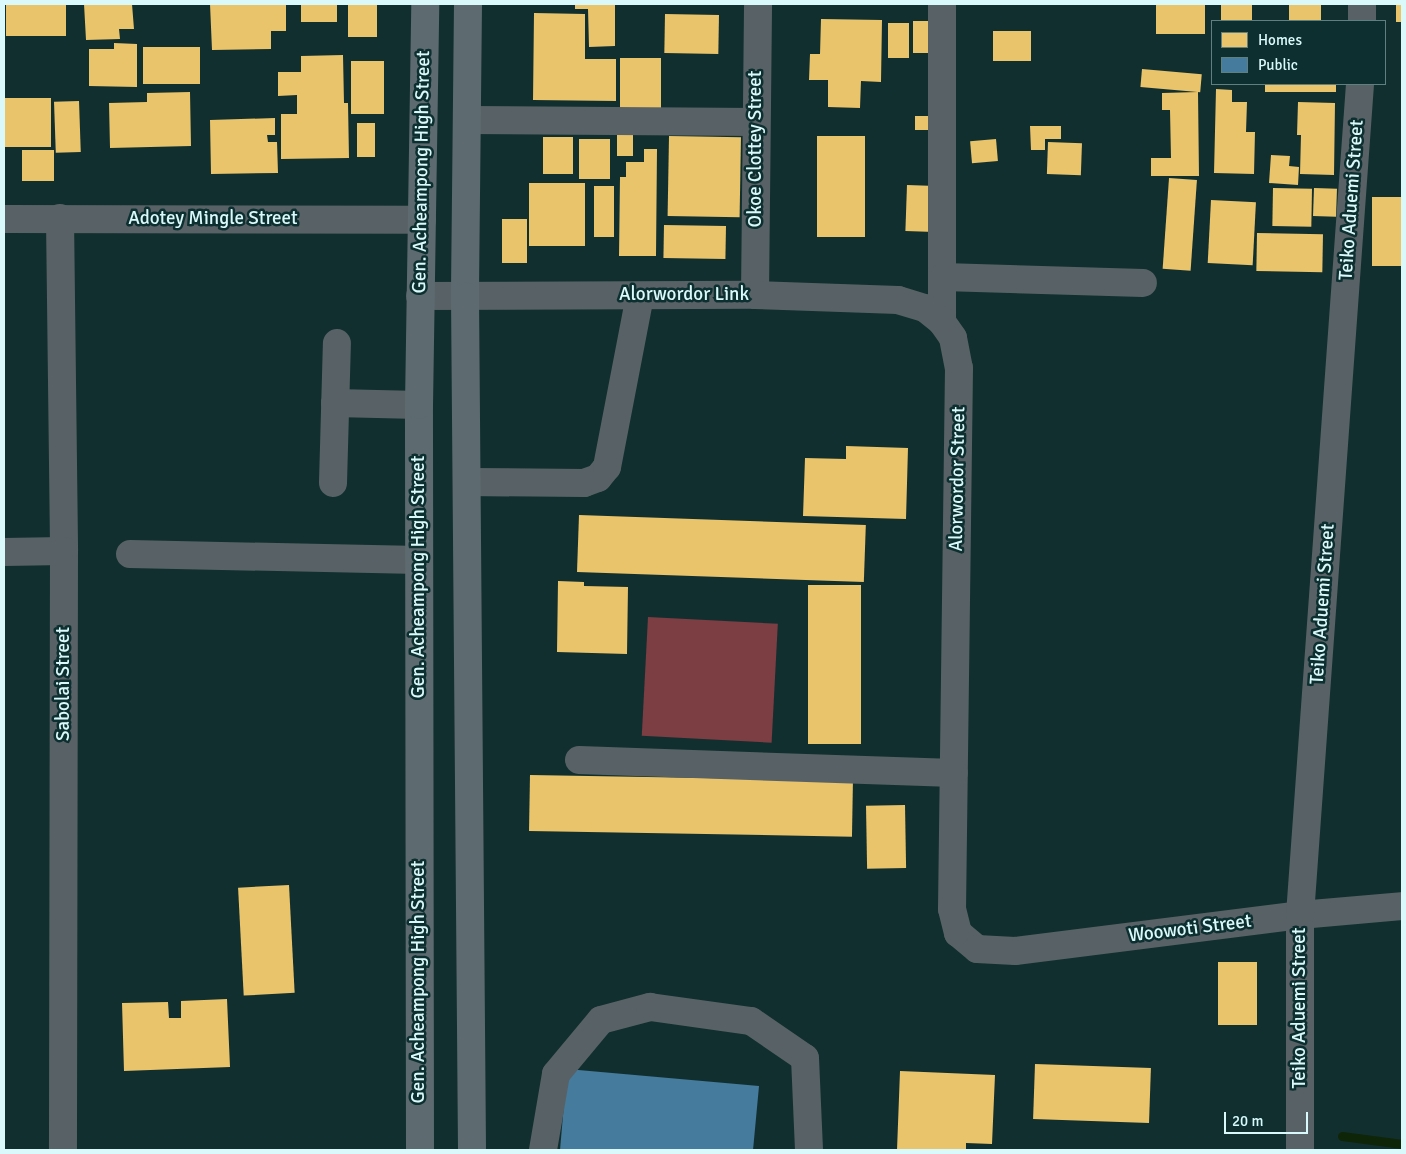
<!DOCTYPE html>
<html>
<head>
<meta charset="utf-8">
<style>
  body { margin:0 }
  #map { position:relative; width:1406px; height:1154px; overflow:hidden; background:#122f2f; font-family:Signika,sans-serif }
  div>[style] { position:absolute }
  .green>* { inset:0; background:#7c3d43; transform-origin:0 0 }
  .homes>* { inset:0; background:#e9c46a; transform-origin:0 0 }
  .public>* { inset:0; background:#457b9d }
  .stream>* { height:9px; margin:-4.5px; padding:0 4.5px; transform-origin:4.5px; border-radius:4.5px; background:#0e2508 }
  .minor>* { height:28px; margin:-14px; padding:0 14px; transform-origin:14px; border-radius:14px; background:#586266 }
  .major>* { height:28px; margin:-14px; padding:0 14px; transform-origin:14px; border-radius:14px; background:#5d6b70 }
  span { translate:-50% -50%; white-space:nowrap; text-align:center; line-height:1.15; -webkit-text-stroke:5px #0d2f30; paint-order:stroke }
  .street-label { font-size:19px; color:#daf9fa }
  .frame { position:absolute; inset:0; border:5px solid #daf9fa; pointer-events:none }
  .legend { position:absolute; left:1211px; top:20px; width:175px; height:65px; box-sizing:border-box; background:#0d2f30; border:1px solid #5f8081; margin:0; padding:6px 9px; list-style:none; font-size:15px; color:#daf9fa }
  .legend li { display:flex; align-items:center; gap:10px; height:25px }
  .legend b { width:25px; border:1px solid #5f8081 }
  .scale { position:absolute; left:1224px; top:1112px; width:84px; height:22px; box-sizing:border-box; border:2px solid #daf9fa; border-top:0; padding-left:6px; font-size:15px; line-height:18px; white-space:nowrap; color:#daf9fa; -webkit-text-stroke:4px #0d2f30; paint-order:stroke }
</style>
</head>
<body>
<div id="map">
  <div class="green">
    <i style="left:648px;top:617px;width:130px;height:119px;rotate:3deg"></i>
  </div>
  <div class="homes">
    <i style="left:6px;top:4px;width:60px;height:32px"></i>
    <i style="clip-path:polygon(84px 4px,132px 4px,134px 29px,119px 29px,120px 39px,86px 40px)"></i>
    <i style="clip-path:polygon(210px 4px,286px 4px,286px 31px,271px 31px,271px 49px,212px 50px)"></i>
    <i style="left:301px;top:4px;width:36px;height:18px"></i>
    <i style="left:348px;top:4px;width:29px;height:33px"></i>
    <i style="clip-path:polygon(575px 4px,615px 4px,615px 46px,589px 47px,588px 9px,575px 9px)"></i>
    <i style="left:1156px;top:4px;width:49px;height:30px"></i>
    <i style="left:1221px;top:4px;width:31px;height:17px"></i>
    <i style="left:1396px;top:4px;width:6px;height:18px"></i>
    <i style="left:1289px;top:5px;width:32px;height:16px"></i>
    <i style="clip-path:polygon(534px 13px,585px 14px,585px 59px,616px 59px,616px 101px,533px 100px)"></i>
    <i style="left:665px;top:14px;width:54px;height:39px;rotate:1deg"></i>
    <i style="clip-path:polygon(821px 19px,882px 20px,881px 82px,861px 81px,860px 108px,828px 107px,828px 80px,809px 80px,810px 54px,820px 54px)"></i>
    <i style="left:913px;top:21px;width:23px;height:32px"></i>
    <i style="left:888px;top:23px;width:21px;height:35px"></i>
    <i style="left:1031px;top:31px;width:30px;height:38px;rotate:90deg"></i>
    <i style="clip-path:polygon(114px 43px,137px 44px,137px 87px,89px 86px,89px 49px,114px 49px)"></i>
    <i style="left:143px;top:47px;width:57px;height:37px"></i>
    <i style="clip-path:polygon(343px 55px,344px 103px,348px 103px,349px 158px,281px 159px,281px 114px,297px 114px,297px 95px,278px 96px,278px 72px,301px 72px,301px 56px)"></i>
    <i style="left:620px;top:58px;width:41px;height:60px"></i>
    <i style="left:351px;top:61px;width:33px;height:53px"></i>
    <i style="left:1142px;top:69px;width:60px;height:18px;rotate:5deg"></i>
    <i style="left:1265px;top:84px;width:71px;height:8px"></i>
    <i style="clip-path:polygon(1216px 89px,1232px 90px,1232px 102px,1247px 102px,1246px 132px,1255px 132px,1254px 174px,1214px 173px)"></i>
    <i style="clip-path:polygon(190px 92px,191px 146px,110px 148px,109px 103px,147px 102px,147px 93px)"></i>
    <i style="clip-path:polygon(1198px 92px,1199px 176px,1151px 176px,1151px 158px,1171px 158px,1170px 110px,1162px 110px,1162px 93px)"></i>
    <i style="left:4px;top:98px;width:47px;height:49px"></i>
    <i style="left:79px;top:101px;width:51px;height:25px;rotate:88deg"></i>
    <i style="clip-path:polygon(1298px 102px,1335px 103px,1334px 175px,1300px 174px,1301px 135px,1297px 135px)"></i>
    <i style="left:915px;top:116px;width:15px;height:14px"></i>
    <i style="clip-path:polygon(275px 118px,275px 135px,267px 135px,268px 142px,277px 142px,278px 173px,211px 174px,210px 120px)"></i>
    <i style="left:357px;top:123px;width:18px;height:34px"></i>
    <i style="clip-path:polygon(1030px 126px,1061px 126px,1061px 139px,1045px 139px,1045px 150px,1031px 150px)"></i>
    <i style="left:617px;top:133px;width:16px;height:23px"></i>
    <i style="left:669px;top:136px;width:72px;height:80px;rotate:1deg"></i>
    <i style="left:817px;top:136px;width:48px;height:101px"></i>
    <i style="left:543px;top:137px;width:30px;height:37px"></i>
    <i style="left:579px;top:139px;width:31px;height:40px"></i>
    <i style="left:996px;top:139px;width:22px;height:26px;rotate:85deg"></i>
    <i style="left:1048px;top:142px;width:34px;height:32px;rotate:2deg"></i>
    <i style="clip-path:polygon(644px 149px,657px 149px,656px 256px,619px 256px,620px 177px,626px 177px,626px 162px,644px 162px)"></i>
    <i style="left:54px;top:150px;width:31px;height:32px;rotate:90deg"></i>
    <i style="clip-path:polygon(1271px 155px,1290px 156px,1289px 166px,1299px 167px,1298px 185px,1269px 183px)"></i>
    <i style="left:1169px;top:178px;width:28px;height:91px;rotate:4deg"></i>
    <i style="left:529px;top:183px;width:56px;height:63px"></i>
    <i style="left:907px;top:185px;width:29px;height:46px;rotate:2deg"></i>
    <i style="left:594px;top:186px;width:20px;height:51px"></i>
    <i style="left:1273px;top:188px;width:39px;height:38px;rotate:1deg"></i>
    <i style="left:1314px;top:188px;width:23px;height:28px;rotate:2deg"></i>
    <i style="left:1372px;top:197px;width:30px;height:69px"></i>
    <i style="left:1211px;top:200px;width:45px;height:63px;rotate:3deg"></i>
    <i style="left:502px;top:219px;width:25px;height:44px"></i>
    <i style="left:664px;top:225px;width:62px;height:33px;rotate:1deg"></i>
    <i style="left:1257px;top:233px;width:66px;height:38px;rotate:1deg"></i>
    <i style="clip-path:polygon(846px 446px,908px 448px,906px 519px,803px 516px,805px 458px,846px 459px)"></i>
    <i style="left:579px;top:515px;width:287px;height:57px;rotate:2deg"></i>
    <i style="clip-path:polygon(558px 581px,584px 582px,584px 586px,628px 587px,627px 654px,557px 652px)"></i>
    <i style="left:808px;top:585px;width:53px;height:159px"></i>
    <i style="left:530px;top:775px;width:323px;height:56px;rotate:1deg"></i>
    <i style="left:905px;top:805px;width:63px;height:39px;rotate:89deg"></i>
    <i style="left:289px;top:885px;width:108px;height:51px;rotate:87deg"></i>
    <i style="left:1218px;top:962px;width:39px;height:63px"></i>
    <i style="clip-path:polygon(227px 999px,230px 1067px,124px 1071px,122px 1003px,168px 1002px,169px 1018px,181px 1018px,181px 1001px)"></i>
    <i style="left:1035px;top:1064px;width:116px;height:55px;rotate:2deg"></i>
    <i style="clip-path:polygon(900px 1071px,995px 1075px,992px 1144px,966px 1143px,966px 1150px,897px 1150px)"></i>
  </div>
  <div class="public">
    <i style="clip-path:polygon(567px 1069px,759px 1086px,753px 1150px,560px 1150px)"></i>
  </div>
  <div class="stream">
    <i style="left:1342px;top:1136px;width:61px;rotate:7.6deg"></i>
  </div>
  <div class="minor">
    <i style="left:942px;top:4px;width:318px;rotate:90deg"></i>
    <i style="left:942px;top:322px;width:19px;rotate:55deg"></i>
    <i style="left:953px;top:338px;width:31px;rotate:79deg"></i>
    <i style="left:959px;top:368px;width:541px;rotate:90.74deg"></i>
    <i style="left:952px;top:909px;width:25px;rotate:76deg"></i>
    <i style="left:958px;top:933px;width:25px;rotate:40deg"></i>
    <i style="left:977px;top:949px;width:38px;rotate:3deg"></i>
    <i style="left:1015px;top:951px;width:287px;rotate:-7.2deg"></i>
    <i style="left:1300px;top:915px;width:102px;rotate:-5deg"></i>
    <i style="left:1362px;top:21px;width:17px;rotate:-90deg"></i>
    <i style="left:467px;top:120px;width:289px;rotate:0.4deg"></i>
    <i style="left:60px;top:218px;width:333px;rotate:89.3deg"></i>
    <i style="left:64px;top:551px;width:599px;rotate:90.1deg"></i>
    <i style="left:4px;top:219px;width:418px;rotate:0.1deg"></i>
    <i style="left:943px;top:277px;width:200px;rotate:1.7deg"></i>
    <i style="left:755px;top:295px;width:291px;rotate:-89.4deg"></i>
    <i style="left:420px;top:296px;width:335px;rotate:-0.2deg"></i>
    <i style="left:755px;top:295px;width:143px;rotate:2deg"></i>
    <i style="left:898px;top:300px;width:28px;rotate:17deg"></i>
    <i style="left:925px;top:308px;width:22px;rotate:39deg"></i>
    <i style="left:335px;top:403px;width:84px;rotate:1.4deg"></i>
    <i style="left:467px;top:482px;width:117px;rotate:0.5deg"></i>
    <i style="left:584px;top:483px;width:15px;rotate:-20deg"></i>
    <i style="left:598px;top:478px;width:14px;rotate:-51deg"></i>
    <i style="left:607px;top:467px;width:174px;rotate:-79.1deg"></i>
    <i style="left:333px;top:483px;width:140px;rotate:-88.4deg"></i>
    <i style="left:4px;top:552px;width:60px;rotate:-1deg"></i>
    <i style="left:130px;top:554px;width:289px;rotate:1.2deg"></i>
    <i style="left:579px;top:760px;width:375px;rotate:2deg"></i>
    <i style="left:543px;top:1150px;width:77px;rotate:-80.3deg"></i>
    <i style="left:556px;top:1074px;width:70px;rotate:-50.2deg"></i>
    <i style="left:601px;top:1020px;width:51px;rotate:-14.9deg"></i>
    <i style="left:650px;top:1007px;width:102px;rotate:7.9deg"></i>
    <i style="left:751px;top:1021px;width:65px;rotate:34.4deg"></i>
    <i style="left:805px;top:1058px;width:92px;rotate:87.5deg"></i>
    <i style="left:1300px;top:1150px;width:235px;rotate:-90deg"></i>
    <i style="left:1300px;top:915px;width:833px;rotate:-85.87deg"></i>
  </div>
  <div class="major">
    <i style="left:468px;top:4px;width:292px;rotate:90.6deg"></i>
    <i style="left:465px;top:296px;width:854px;rotate:89.53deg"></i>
    <i style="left:420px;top:1150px;width:745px;rotate:-90.08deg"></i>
    <i style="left:419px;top:405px;width:401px;rotate:-89.1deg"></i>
  </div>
  <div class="street-label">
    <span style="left:756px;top:149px;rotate:-90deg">Okoe Clottey Street</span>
    <span style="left:422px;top:172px;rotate:-89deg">Gen. Acheampong High Street</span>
    <span style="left:1352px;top:200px;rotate:-86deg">Teiko Aduemi Street</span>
    <span style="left:213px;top:219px">Adotey Mingle Street</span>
    <span style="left:684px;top:295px">Alorwordor Link</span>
    <span style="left:958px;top:479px;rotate:-89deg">Alorwordor Street</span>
    <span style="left:419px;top:577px;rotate:-90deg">Gen. Acheampong High Street</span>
    <span style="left:1323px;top:604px;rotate:-86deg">Teiko Aduemi Street</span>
    <span style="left:64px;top:684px;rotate:-90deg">Sabolai Street</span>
    <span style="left:1190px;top:929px;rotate:-7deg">Woowoti Street</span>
    <span style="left:419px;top:982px;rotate:-90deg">Gen. Acheampong High Street</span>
    <span style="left:1300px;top:1008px;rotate:-90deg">Teiko Aduemi Street</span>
  </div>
  <div class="frame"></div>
  <ul class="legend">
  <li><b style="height:14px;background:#e9c46a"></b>Homes</li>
  <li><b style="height:14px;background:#457b9d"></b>Public</li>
  </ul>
  <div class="scale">20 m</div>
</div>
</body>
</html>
